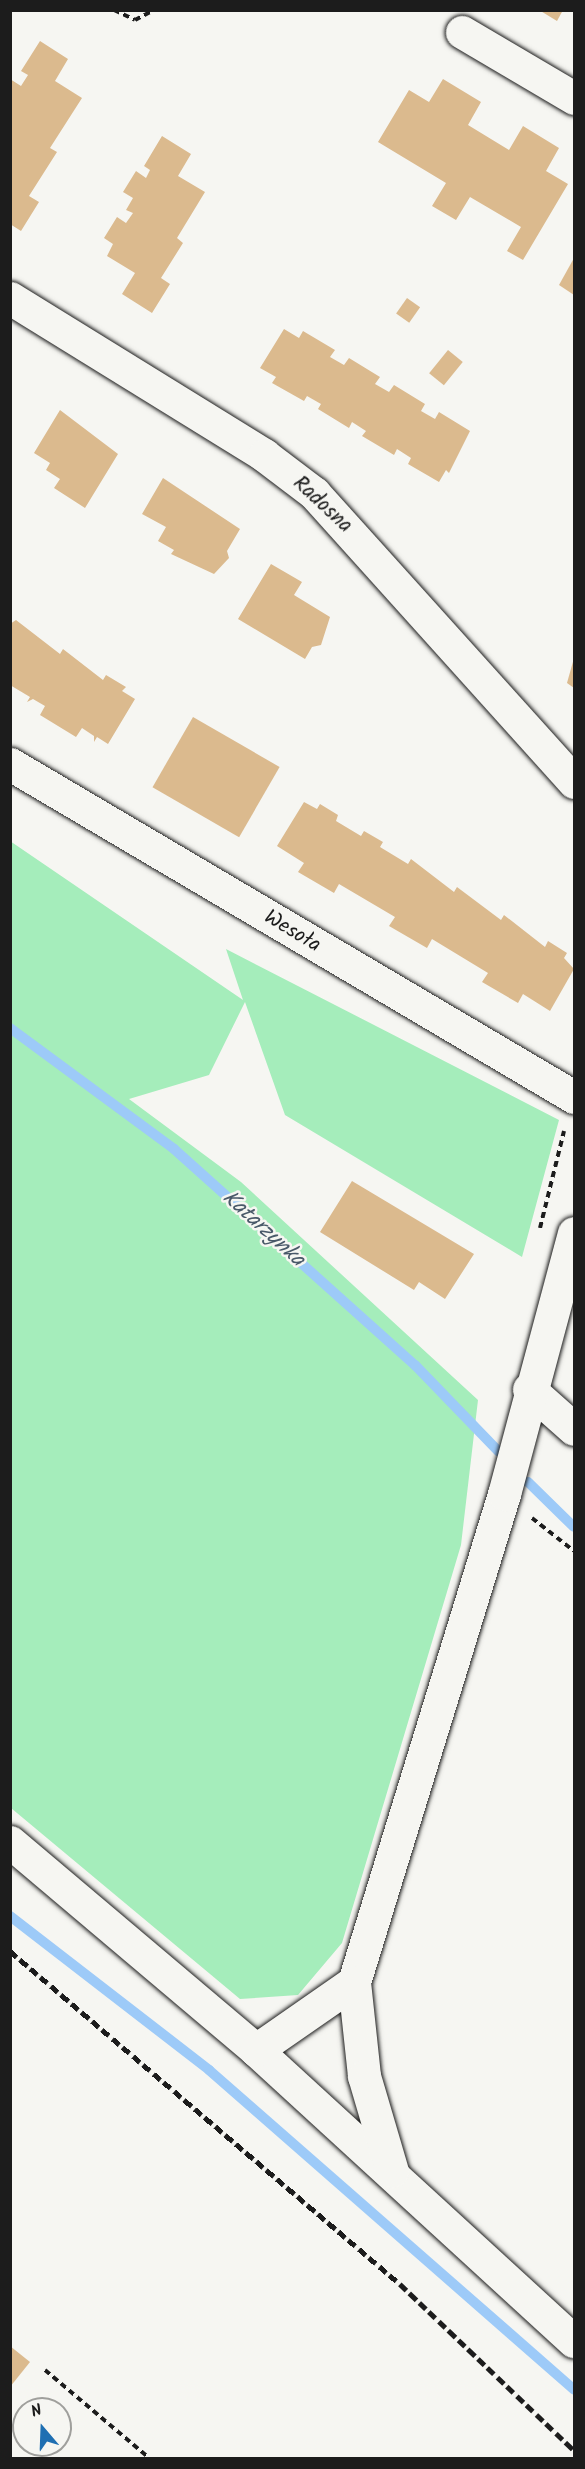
<!DOCTYPE html>
<html>
<head>
<meta charset="utf-8">
<style>
  body { margin:0 }
  #map { position:relative; width:585px; height:2469px; overflow:hidden; background:#f6f6f2; font-family:Kalam,sans-serif }
  div>[style] { position:absolute }
  .green>* { inset:0; background:#a5edbb }
  .stream>* { height:10px; margin:-5px; padding:0 5px; transform-origin:5px; border-radius:5px; background:#9dcaf8 }
  .building>* { inset:0; background:#dbba8e; transform-origin:0 0 }
  .path>* { height:4px; margin-top:-2px; transform-origin:0; background:repeating-linear-gradient(90deg,#1c1c1c 0 6px,transparent 0 10.5px) }
  .roads { filter:drop-shadow(0 0 2px #1c1c1c) drop-shadow(0 0 2px #1c1c1c) }
  .minor>* { height:33px; margin:-16.5px; padding:0 16.5px; transform-origin:16.5px; border-radius:16.5px; background:#f6f6f2 }
  .rail>* { height:4.5px; margin-top:-2.25px; transform-origin:0; background:repeating-linear-gradient(90deg,#1c1c1c 0 9px,transparent 0 13.5px) }
  span { translate:-50% -50%; white-space:nowrap; text-align:center; line-height:1.15; -webkit-text-stroke:5px #f6f6f2; paint-order:stroke }
  .street-label { font-size:21px; color:#1c1c1c }
  .water-label { font-size:22px; color:#495969; font-style:italic }
  .frame { position:absolute; inset:0; border:12px solid #1c1c1c; pointer-events:none }
  .north { position:absolute; left:12px; top:2397px; width:60px; height:60px; box-sizing:border-box; background:#f6f6f2; border:2px solid #9f9f9c; border-radius:50%; rotate:341deg; font-size:16px; font-weight:700; line-height:24px; text-align:center; color:#1c1c1c }
  .north::after { content:''; display:block; margin:auto; width:21px; height:27px; background:#1f6fb2; clip-path:polygon(50% 0,100% 100%,50% 72%,0 100%) }
</style>
</head>
<body>
<div id="map">
  <div class="green">
    <i style="clip-path:polygon(10px 841px,243px 1000px,226px 949px,559px 1120px,522px 1257px,285px 1115px,245px 1002px,209px 1075px,129px 1099px,241px 1182px,478px 1400px,461px 1545px,342px 1943px,298px 1995px,240px 1999px,11px 1808px)"></i>
  </div>
  <div class="stream">
    <i style="left:10px;top:1028px;width:204px;rotate:36.4deg"></i>
    <i style="left:174px;top:1149px;width:324px;rotate:41.9deg"></i>
    <i style="left:415px;top:1365px;width:120px;rotate:46deg"></i>
    <i style="left:528px;top:1482px;width:64px;rotate:44.4deg"></i>
    <i style="left:10px;top:1916px;width:252px;rotate:37.7deg"></i>
    <i style="left:209px;top:2070px;width:485px;rotate:41.2deg"></i>
  </div>
  <div class="building">
    <i style="clip-path:polygon(539px 10px,563px 10px,557px 21px)"></i>
    <i style="clip-path:polygon(40px 41px,68px 59px,55px 81px,82px 98px,50px 148px,57px 152px,29px 196px,39px 202px,21px 231px,10px 224px,10px 79px,21px 86px,28px 75px,21px 71px)"></i>
    <i style="clip-path:polygon(443px 79px,481px 102px,468px 125px,509px 150px,523px 126px,559px 148px,546px 171px,568px 184px,523px 260px,507px 251px,521px 227px,470px 197px,456px 220px,432px 206px,446px 183px,378px 142px,409px 90px,429px 102px)"></i>
    <i style="clip-path:polygon(162px 136px,191px 154px,178px 176px,205px 192px,177px 238px,183px 243px,161px 278px,170px 284px,152px 313px,122px 294px,135px 273px,107px 256px,113px 244px,104px 238px,117px 217px,126px 223px,133px 213px,126px 210px,133px 198px,123px 192px,136px 171px,146px 178px,150px 170px,144px 166px)"></i>
    <i style="clip-path:polygon(574px 258px,574px 295px,559px 285px)"></i>
    <i style="left:407px;top:298px;width:16px;height:19px;rotate:35deg"></i>
    <i style="clip-path:polygon(284px 329px,299px 338px,303px 331px,335px 350px,330px 357px,344px 365px,349px 358px,380px 377px,375px 384px,389px 392px,394px 385px,425px 404px,421px 411px,435px 419px,439px 412px,470px 431px,449px 473px,446px 470px,439px 482px,408px 464px,411px 458px,397px 449px,394px 455px,362px 436px,366px 431px,352px 422px,349px 428px,318px 409px,321px 404px,307px 396px,304px 401px,272px 383px,276px 377px,260px 368px)"></i>
    <i style="left:448px;top:350px;width:19px;height:30px;rotate:39deg"></i>
    <i style="clip-path:polygon(60px 410px,118px 454px,85px 508px,54px 488px,60px 479px,46px 470px,50px 463px,34px 453px)"></i>
    <i style="clip-path:polygon(163px 478px,240px 529px,227px 551px,229px 558px,214px 574px,171px 554px,174px 550px,158px 541px,166px 527px,142px 514px)"></i>
    <i style="clip-path:polygon(271px 564px,302px 582px,294px 595px,330px 617px,321px 645px,312px 647px,305px 659px,238px 619px)"></i>
    <i style="clip-path:polygon(16px 620px,60px 654px,63px 649px,103px 680px,106px 675px,126px 687px,122px 691px,135px 699px,108px 744px,97px 737px,94px 742px,94px 736px,82px 728px,76px 737px,40px 715px,45px 706px,33px 699px,27px 702px,30px 697px,10px 685px,10px 624px)"></i>
    <i style="clip-path:polygon(574px 658px,574px 688px,567px 683px)"></i>
    <i style="left:193px;top:717px;width:100px;height:81px;rotate:30deg"></i>
    <i style="clip-path:polygon(304px 802px,317px 809px,320px 804px,338px 815px,336px 821px,361px 836px,364px 831px,383px 842px,380px 847px,408px 864px,411px 859px,454px 892px,457px 887px,501px 920px,504px 915px,545px 947px,548px 941px,567px 953px,564px 958px,574px 969px,550px 1011px,523px 994px,518px 1003px,482px 982px,488px 973px,432px 939px,427px 948px,389px 926px,395px 917px,339px 884px,334px 893px,298px 872px,304px 863px,277px 846px)"></i>
    <i style="clip-path:polygon(352px 1181px,474px 1254px,445px 1299px,419px 1282px,414px 1290px,320px 1232px)"></i>
    <i style="clip-path:polygon(10px 2346px,30px 2362px,10px 2387px)"></i>
  </div>
  <div class="path">
    <i style="left:114px;top:10px;width:23px;rotate:25deg"></i>
    <i style="left:135px;top:20px;width:21px;rotate:-28deg"></i>
    <i style="left:540px;top:1228px;width:100px;rotate:-76.1deg"></i>
    <i style="left:532px;top:1518px;width:53px;rotate:38.2deg"></i>
    <i style="left:45px;top:2370px;width:136px;rotate:40.2deg"></i>
  </div>
  <div class="roads">
    <div class="minor">
      <i style="left:462px;top:32px;width:130px;rotate:30.5deg"></i>
      <i style="left:10px;top:298px;width:299px;rotate:31.7deg"></i>
      <i style="left:264px;top:455px;width:63px;rotate:37.2deg"></i>
      <i style="left:314px;top:493px;width:389px;rotate:48deg"></i>
      <i style="left:10px;top:764px;width:655px;rotate:30.56deg"></i>
      <i style="left:529px;top:1389px;width:60px;rotate:41.6deg"></i>
      <i style="left:10px;top:1842px;width:322px;rotate:40.2deg"></i>
      <i style="left:256px;top:2050px;width:431px;rotate:42.5deg"></i>
      <i style="left:354px;top:1982px;width:511px;rotate:-72.91deg"></i>
      <i style="left:504px;top:1494px;width:270px;rotate:-75deg"></i>
      <i style="left:256px;top:2050px;width:119px;rotate:-34.8deg"></i>
      <i style="left:354px;top:1982px;width:95px;rotate:83.9deg"></i>
      <i style="left:364px;top:2076px;width:99px;rotate:73.6deg"></i>
    </div>
  </div>
  <div class="rail">
    <i style="left:10px;top:1951px;width:513px;rotate:40.49deg"></i>
    <i style="left:400px;top:2284px;width:240px;rotate:43.7deg"></i>
  </div>
  <div class="street-label">
    <span style="left:322px;top:505px;rotate:43deg">Radosna</span>
    <span style="left:292px;top:932px;rotate:31deg">Wesoła</span>
  </div>
  <div class="water-label">
    <span style="left:263px;top:1229px;rotate:42deg">Katarzynka</span>
  </div>
  <div class="frame"></div>
  <div class="north">N</div>
</div>
</body>
</html>
